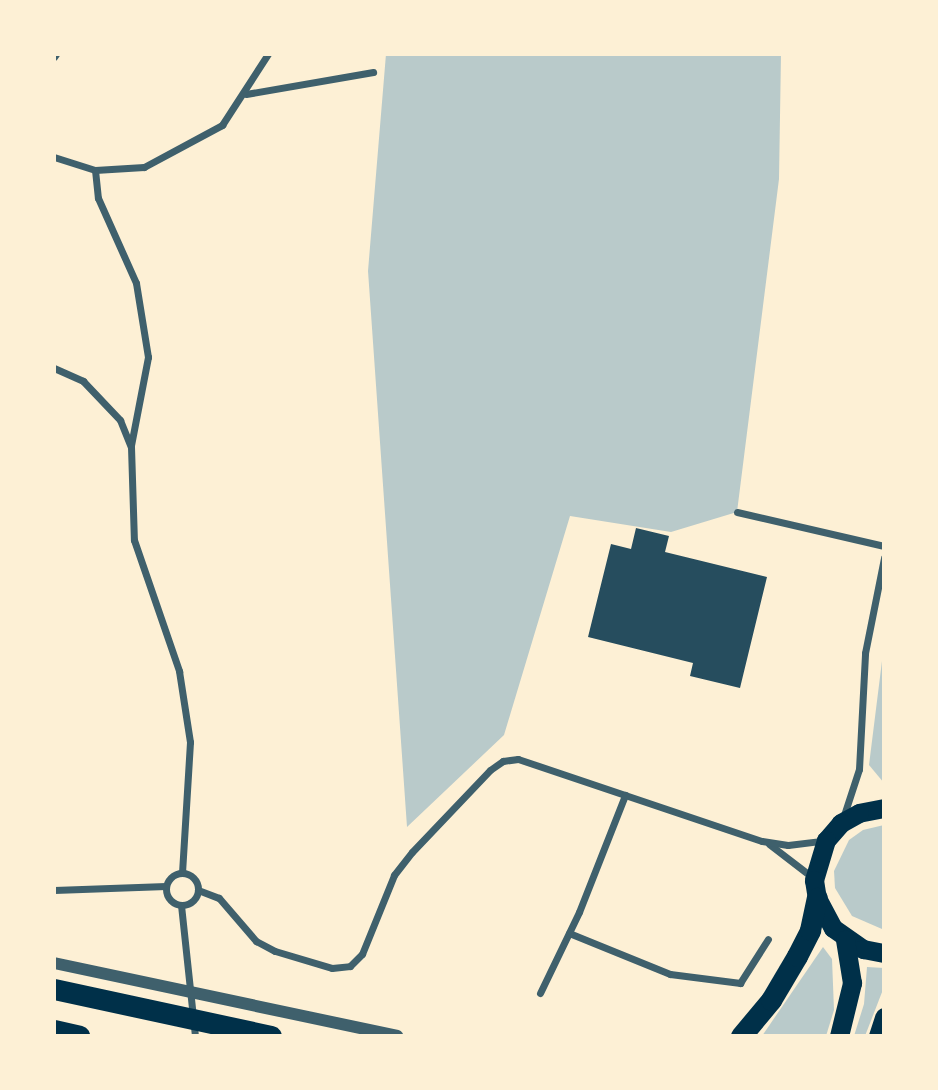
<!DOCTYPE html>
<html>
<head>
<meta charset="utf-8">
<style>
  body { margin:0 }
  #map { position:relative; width:938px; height:1090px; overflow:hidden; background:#fdf0d5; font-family:"Titillium Web",sans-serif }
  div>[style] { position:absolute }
  .green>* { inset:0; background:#b9caca }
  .building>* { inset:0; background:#264d5e }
  .minor>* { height:7px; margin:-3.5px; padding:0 3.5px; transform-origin:3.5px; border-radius:3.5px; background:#3f606c }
  .minor>.ring { margin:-3.5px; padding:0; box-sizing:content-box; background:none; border:7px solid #3f606c; border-radius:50% }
  .tertiary>* { height:12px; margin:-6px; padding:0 6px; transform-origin:6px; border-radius:6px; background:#3f606c }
  .trunk>* { height:19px; margin:-9.5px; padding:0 9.5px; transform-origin:9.5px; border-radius:9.5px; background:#003049 }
  .motorway>* { height:21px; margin:-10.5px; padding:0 10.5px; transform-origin:10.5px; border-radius:10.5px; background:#003049 }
  span { translate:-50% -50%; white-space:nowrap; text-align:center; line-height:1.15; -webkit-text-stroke:7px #fdf0d5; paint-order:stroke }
  .frame { position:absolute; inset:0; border:56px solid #fdf0d5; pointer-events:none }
</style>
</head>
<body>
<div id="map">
  <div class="green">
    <i style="clip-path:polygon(386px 54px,781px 54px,779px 179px,737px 512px,671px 532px,570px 516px,504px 735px,407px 827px,368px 271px)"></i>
    <i style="clip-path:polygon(884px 645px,884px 783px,869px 765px)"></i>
    <i style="clip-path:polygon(884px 825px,884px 929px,882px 929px,852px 916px,835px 888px,834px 871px,849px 840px,863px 830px)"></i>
    <i style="clip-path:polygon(823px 947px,832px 959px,834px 1010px,826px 1036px,762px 1036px)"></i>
    <i style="clip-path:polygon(867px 967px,884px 968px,884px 987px,865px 1036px,854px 1036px,864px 1004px)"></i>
  </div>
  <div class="building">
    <i style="clip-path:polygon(636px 528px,669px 536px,665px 552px,767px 577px,740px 688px,690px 676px,693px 663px,588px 637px,611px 544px,631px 549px)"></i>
  </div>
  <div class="minor">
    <i style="left:54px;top:57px;width:4px;rotate:-56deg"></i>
    <i style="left:246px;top:94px;width:129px;rotate:-9.8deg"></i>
    <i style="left:54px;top:157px;width:43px;rotate:17.6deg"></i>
    <i style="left:95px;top:170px;width:49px;rotate:-3.5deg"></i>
    <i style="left:144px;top:167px;width:89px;rotate:-28.3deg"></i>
    <i style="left:222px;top:125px;width:85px;rotate:-57.1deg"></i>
    <i style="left:95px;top:170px;width:28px;rotate:84deg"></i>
    <i style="left:98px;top:198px;width:93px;rotate:65.9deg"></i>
    <i style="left:136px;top:283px;width:75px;rotate:80.8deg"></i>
    <i style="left:148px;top:357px;width:90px;rotate:100.9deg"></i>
    <i style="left:54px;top:368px;width:32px;rotate:24deg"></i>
    <i style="left:83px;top:381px;width:54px;rotate:46.5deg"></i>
    <i style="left:120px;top:420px;width:29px;rotate:68deg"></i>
    <i style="left:131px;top:447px;width:93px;rotate:88.2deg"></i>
    <i style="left:134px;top:540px;width:139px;rotate:71deg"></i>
    <i style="left:179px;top:671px;width:72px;rotate:81.2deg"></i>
    <i style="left:190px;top:742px;width:131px;rotate:93.5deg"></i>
    <i style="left:737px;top:512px;width:151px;rotate:13deg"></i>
    <i style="left:844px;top:815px;width:48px;rotate:-71.9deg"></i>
    <i style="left:859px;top:769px;width:116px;rotate:-87deg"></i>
    <i style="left:865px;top:653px;width:97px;rotate:-78.7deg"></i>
    <i style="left:769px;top:844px;width:54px;rotate:37.5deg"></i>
    <i class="ring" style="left:166px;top:873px;width:25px;height:25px"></i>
    <i style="left:54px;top:890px;width:112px;rotate:-2deg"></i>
    <i style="left:198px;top:890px;width:22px;rotate:21deg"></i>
    <i style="left:219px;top:898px;width:57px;rotate:49.3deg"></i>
    <i style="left:256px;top:941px;width:21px;rotate:28deg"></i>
    <i style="left:275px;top:951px;width:59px;rotate:16.6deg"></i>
    <i style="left:332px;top:968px;width:18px;rotate:-6deg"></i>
    <i style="left:350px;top:966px;width:17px;rotate:-45deg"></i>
    <i style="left:362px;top:954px;width:85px;rotate:-67.9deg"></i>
    <i style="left:394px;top:875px;width:29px;rotate:-52deg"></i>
    <i style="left:412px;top:852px;width:113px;rotate:-46.4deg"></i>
    <i style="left:490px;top:770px;width:16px;rotate:-35deg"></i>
    <i style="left:503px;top:761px;width:15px;rotate:-8deg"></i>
    <i style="left:518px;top:759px;width:257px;rotate:18.6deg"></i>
    <i style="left:762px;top:841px;width:26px;rotate:9deg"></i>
    <i style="left:788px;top:845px;width:34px;rotate:-7deg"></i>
    <i style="left:181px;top:905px;width:132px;rotate:83.9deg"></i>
    <i style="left:569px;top:933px;width:109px;rotate:22.1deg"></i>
    <i style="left:670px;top:974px;width:71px;rotate:7.3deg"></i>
    <i style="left:740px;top:983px;width:52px;rotate:-57.5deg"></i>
    <i style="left:540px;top:993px;width:90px;rotate:-64.3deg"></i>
    <i style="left:579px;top:912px;width:126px;rotate:-68.5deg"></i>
  </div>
  <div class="tertiary">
    <i style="left:54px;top:963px;width:351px;rotate:12deg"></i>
  </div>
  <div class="trunk">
    <i style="left:884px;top:808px;width:25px;rotate:169deg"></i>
    <i style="left:859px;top:813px;width:21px;rotate:151deg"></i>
    <i style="left:841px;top:823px;width:23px;rotate:131deg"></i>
    <i style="left:826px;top:840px;width:42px;rotate:106.7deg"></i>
    <i style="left:814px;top:880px;width:18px;rotate:81deg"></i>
    <i style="left:817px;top:898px;width:34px;rotate:62deg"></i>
    <i style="left:833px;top:928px;width:37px;rotate:35deg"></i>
    <i style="left:863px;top:949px;width:21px;rotate:11deg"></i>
    <i style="left:839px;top:1036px;width:55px;rotate:-76.2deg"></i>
    <i style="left:852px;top:983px;width:44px;rotate:-99.2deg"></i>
    <i style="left:878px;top:1036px;width:20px;rotate:-72deg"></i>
  </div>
  <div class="motorway">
    <i style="left:54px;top:989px;width:222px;rotate:12.2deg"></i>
    <i style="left:54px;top:1030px;width:26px;rotate:13deg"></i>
    <i style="left:741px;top:1036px;width:47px;rotate:-50.2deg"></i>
    <i style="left:771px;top:1000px;width:51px;rotate:-59.4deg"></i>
    <i style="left:797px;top:956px;width:29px;rotate:-63deg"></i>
    <i style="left:810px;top:930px;width:33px;rotate:-78deg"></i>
  </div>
  <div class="frame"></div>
</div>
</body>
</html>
